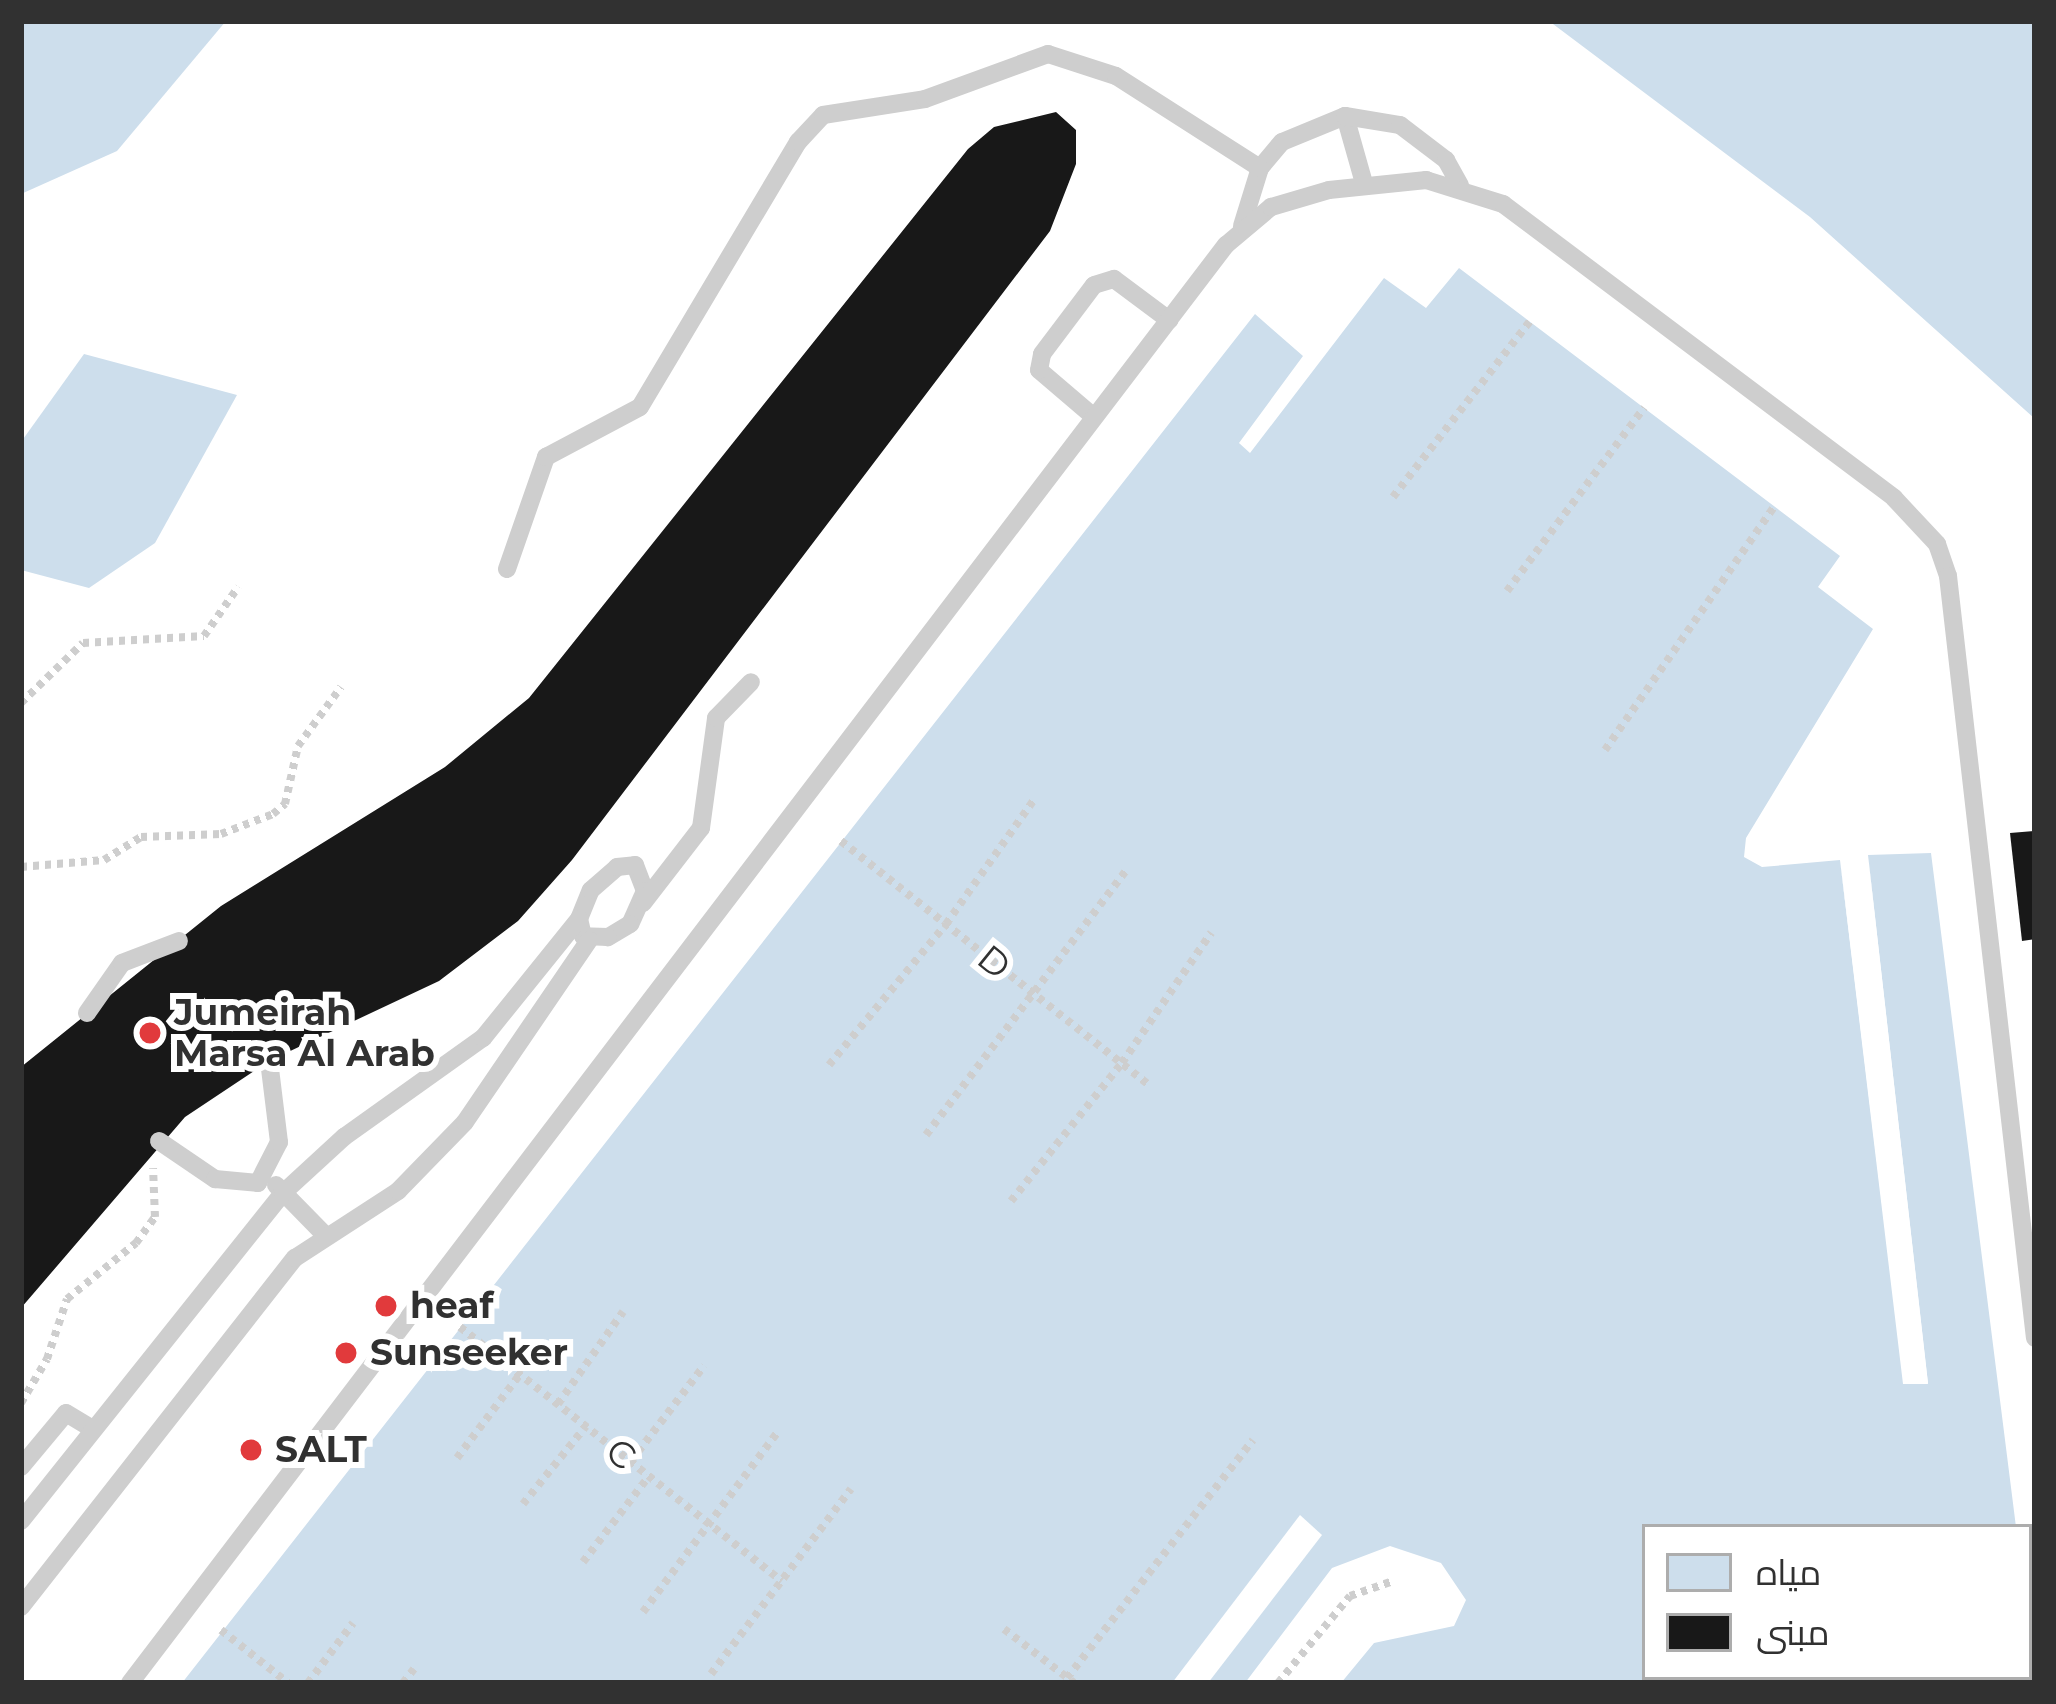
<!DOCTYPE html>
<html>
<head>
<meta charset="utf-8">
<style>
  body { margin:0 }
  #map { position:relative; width:2056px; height:1704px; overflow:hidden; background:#fff; font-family:Montserrat,Cairo,sans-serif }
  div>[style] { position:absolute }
  .water>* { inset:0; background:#cddeec }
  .pier>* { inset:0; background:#fff }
  .building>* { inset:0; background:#181818 }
  .path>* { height:8px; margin-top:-4px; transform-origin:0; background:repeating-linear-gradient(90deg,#cecece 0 6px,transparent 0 12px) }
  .lane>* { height:18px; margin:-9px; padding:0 9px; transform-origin:9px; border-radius:9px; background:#cecece }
  .dots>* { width:33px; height:33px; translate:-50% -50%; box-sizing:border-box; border:6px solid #fff; border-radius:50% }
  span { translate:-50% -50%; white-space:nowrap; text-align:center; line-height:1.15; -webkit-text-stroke:12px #fff; paint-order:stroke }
  .street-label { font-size:36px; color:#313131 }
  .poi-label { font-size:36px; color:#313131; font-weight:700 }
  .left { translate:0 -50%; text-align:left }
  .frame { position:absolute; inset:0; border:24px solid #313131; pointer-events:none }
  .legend { position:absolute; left:1642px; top:1524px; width:390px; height:156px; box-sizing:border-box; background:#fff; border:3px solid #adadad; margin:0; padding:15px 21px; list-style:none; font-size:36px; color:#313131 }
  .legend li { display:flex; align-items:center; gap:24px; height:60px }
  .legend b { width:60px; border:3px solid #adadad }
</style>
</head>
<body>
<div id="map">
  <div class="water">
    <i style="clip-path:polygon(21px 21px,226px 21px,117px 151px,21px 194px)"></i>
    <i style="clip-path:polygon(1549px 21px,2035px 21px,2035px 419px,1810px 217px)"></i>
    <i style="clip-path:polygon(1459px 268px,1840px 556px,1818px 587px,1873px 629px,1746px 838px,1744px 857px,1762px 867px,1840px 860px,1904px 1384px,1928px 1383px,1868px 855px,1931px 853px,2016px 1527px,1645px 1527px,1645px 1677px,2029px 1677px,2029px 1537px,2035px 1683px,1341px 1683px,1374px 1643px,1454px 1626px,1466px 1600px,1441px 1563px,1390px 1546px,1332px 1568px,1245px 1683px,182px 1683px,1255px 314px,1303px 356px,1239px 443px,1250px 453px,1384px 278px,1426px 308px)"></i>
    <i style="clip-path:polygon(84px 354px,237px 395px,155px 543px,89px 588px,21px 570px,21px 442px)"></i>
  </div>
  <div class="pier">
    <i style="clip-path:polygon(1464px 264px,1580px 353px,1843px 551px,1460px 268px)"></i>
    <i style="clip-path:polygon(1868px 855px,1928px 1384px,1903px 1384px,1840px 860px,1908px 1378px,1922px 1378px)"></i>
    <i style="clip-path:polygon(1300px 1515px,1322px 1535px,1208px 1683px,1172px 1683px)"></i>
  </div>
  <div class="building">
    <i style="clip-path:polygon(1056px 112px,1076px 130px,1076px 164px,1050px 231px,572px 860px,518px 921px,439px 981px,269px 1061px,185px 1117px,21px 1308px,21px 1067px,221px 906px,445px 767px,529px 698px,968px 149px,994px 127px)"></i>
    <i style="clip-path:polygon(2035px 831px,2035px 939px,2022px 941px,2010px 833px)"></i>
  </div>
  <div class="path">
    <i style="left:1393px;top:497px;width:223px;rotate:-52.1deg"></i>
    <i style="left:1507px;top:591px;width:229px;rotate:-53.2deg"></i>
    <i style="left:21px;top:703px;width:86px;rotate:-44.1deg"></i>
    <i style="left:83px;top:643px;width:121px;rotate:-3.3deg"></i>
    <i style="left:204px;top:636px;width:60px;rotate:-55.2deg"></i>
    <i style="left:1605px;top:750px;width:296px;rotate:-55.2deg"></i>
    <i style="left:841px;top:841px;width:392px;rotate:38.4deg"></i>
    <i style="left:21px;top:867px;width:83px;rotate:-4.8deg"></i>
    <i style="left:104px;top:860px;width:44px;rotate:-31.9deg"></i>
    <i style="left:141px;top:837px;width:80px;rotate:-2.1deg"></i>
    <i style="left:221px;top:834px;width:56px;rotate:-21deg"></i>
    <i style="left:273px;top:814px;width:16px;rotate:-40deg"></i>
    <i style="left:285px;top:804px;width:59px;rotate:-77.4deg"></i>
    <i style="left:298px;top:746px;width:73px;rotate:-53.9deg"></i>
    <i style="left:829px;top:1065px;width:183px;rotate:-50.3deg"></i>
    <i style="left:946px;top:924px;width:151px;rotate:-54.7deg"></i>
    <i style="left:926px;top:1135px;width:333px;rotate:-52.9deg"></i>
    <i style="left:1011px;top:1201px;width:177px;rotate:-51.2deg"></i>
    <i style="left:1122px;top:1063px;width:158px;rotate:-55.6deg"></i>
    <i style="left:460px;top:1327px;width:410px;rotate:38.3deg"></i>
    <i style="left:21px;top:1403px;width:51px;rotate:-59.4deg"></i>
    <i style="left:47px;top:1359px;width:63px;rotate:-71.6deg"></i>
    <i style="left:67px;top:1299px;width:89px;rotate:-39.1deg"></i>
    <i style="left:136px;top:1243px;width:32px;rotate:-54deg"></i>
    <i style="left:155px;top:1217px;width:49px;rotate:-92.3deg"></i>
    <i style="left:558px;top:1404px;width:113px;rotate:-54.8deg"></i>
    <i style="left:457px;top:1458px;width:105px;rotate:-53.1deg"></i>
    <i style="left:631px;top:1461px;width:120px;rotate:-52.5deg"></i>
    <i style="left:523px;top:1504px;width:100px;rotate:-51.1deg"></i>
    <i style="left:583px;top:1562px;width:108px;rotate:-52.5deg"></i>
    <i style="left:643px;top:1612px;width:227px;rotate:-53.2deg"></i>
    <i style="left:1004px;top:1629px;width:88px;rotate:37.6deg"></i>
    <i style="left:221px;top:1630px;width:85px;rotate:38.3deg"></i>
    <i style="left:711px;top:1674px;width:232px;rotate:-52.9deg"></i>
    <i style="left:1067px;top:1678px;width:302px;rotate:-52deg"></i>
    <i style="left:308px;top:1683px;width:75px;rotate:-53.1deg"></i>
    <i style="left:403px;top:1683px;width:18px;rotate:-52deg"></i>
    <i style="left:1278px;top:1683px;width:113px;rotate:-50.4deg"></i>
    <i style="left:1350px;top:1596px;width:46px;rotate:-19.2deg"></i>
  </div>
  <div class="lane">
    <i style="left:1345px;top:116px;width:70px;rotate:74.2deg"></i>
    <i style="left:1242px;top:226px;width:61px;rotate:-72.8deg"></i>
    <i style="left:1260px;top:168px;width:34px;rotate:-50deg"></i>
    <i style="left:1282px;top:142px;width:68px;rotate:-22.4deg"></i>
    <i style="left:1345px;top:116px;width:56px;rotate:9.3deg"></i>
    <i style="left:1400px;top:125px;width:58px;rotate:37.3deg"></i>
    <i style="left:1446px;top:160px;width:29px;rotate:61deg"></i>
    <i style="left:1094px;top:417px;width:72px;rotate:-139.5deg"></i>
    <i style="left:1039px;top:370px;width:16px;rotate:-79deg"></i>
    <i style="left:1042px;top:354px;width:86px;rotate:-53deg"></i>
    <i style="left:1094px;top:285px;width:21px;rotate:-17deg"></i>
    <i style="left:1114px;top:279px;width:69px;rotate:36.7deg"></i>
    <i style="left:507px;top:569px;width:119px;rotate:-70.8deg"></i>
    <i style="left:546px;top:457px;width:106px;rotate:-28deg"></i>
    <i style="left:640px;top:407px;width:309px;rotate:-59.2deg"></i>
    <i style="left:798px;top:142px;width:37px;rotate:-47deg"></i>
    <i style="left:823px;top:115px;width:103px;rotate:-8.9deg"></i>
    <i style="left:925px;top:99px;width:131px;rotate:-20.1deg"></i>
    <i style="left:1048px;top:54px;width:71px;rotate:17.9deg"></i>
    <i style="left:1116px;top:76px;width:171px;rotate:32.6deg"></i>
    <i style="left:635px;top:865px;width:28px;rotate:69deg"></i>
    <i style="left:645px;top:891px;width:36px;rotate:114deg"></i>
    <i style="left:630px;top:924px;width:26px;rotate:149deg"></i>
    <i style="left:608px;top:937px;width:25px;rotate:-178deg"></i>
    <i style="left:583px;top:936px;width:17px;rotate:-103deg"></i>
    <i style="left:579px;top:919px;width:31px;rotate:-68deg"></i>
    <i style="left:591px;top:890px;width:35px;rotate:-41deg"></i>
    <i style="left:617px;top:867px;width:18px;rotate:-6deg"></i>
    <i style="left:643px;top:903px;width:95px;rotate:-52.3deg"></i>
    <i style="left:701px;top:828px;width:111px;rotate:-82.2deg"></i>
    <i style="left:716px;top:718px;width:50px;rotate:-45.8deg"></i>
    <i style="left:87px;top:1013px;width:61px;rotate:-55deg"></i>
    <i style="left:122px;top:963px;width:61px;rotate:-21.1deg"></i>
    <i style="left:159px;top:1141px;width:68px;rotate:34.2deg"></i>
    <i style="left:215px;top:1179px;width:43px;rotate:5.3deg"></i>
    <i style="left:258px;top:1183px;width:46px;rotate:-62.9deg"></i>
    <i style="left:279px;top:1142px;width:82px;rotate:-97deg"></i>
    <i style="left:276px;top:1185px;width:67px;rotate:45.6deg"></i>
    <i style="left:21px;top:1467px;width:70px;rotate:-50.2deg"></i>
    <i style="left:66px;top:1413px;width:31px;rotate:31deg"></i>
    <i style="left:21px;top:1521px;width:420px;rotate:-51.4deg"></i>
    <i style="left:283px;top:1193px;width:83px;rotate:-42.6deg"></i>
    <i style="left:344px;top:1137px;width:171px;rotate:-35.5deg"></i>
    <i style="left:483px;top:1038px;width:153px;rotate:-51.1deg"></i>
    <i style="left:21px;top:1607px;width:444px;rotate:-51.9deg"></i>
    <i style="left:295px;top:1258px;width:123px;rotate:-33deg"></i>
    <i style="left:398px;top:1191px;width:96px;rotate:-45.8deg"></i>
    <i style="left:465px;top:1122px;width:220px;rotate:-55.7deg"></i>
    <i style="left:130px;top:1683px;width:1808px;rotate:-52.69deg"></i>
    <i style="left:1226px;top:245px;width:59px;rotate:-40.2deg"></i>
    <i style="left:1271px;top:207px;width:60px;rotate:-16.3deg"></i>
    <i style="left:1329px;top:190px;width:98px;rotate:-5.9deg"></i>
    <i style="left:1426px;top:180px;width:81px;rotate:17.3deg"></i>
    <i style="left:1503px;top:204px;width:489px;rotate:36.9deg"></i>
    <i style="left:1894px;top:498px;width:63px;rotate:46.9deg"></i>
    <i style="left:1937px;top:544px;width:34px;rotate:71deg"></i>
    <i style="left:1948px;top:576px;width:767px;rotate:83.49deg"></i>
  </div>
  <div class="dots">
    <i style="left:150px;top:1033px;background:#e13a3c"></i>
    <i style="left:386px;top:1306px;background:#e13a3c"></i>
    <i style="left:346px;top:1353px;background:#e13a3c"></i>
    <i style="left:251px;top:1450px;background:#e13a3c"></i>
  </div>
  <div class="street-label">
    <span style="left:994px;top:962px;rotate:39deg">D</span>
    <span style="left:621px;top:1454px;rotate:38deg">C</span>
  </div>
  <div class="poi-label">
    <span class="left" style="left:174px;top:1033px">Jumeirah<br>Marsa Al Arab</span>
    <span class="left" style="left:410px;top:1306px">heaf</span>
    <span class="left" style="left:370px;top:1353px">Sunseeker</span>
    <span class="left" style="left:275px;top:1450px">SALT</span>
  </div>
  <div class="frame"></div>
  <ul class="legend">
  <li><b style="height:33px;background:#cddeec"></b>مياه</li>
  <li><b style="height:33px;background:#181818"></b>مبنى</li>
  </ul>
</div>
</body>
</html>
